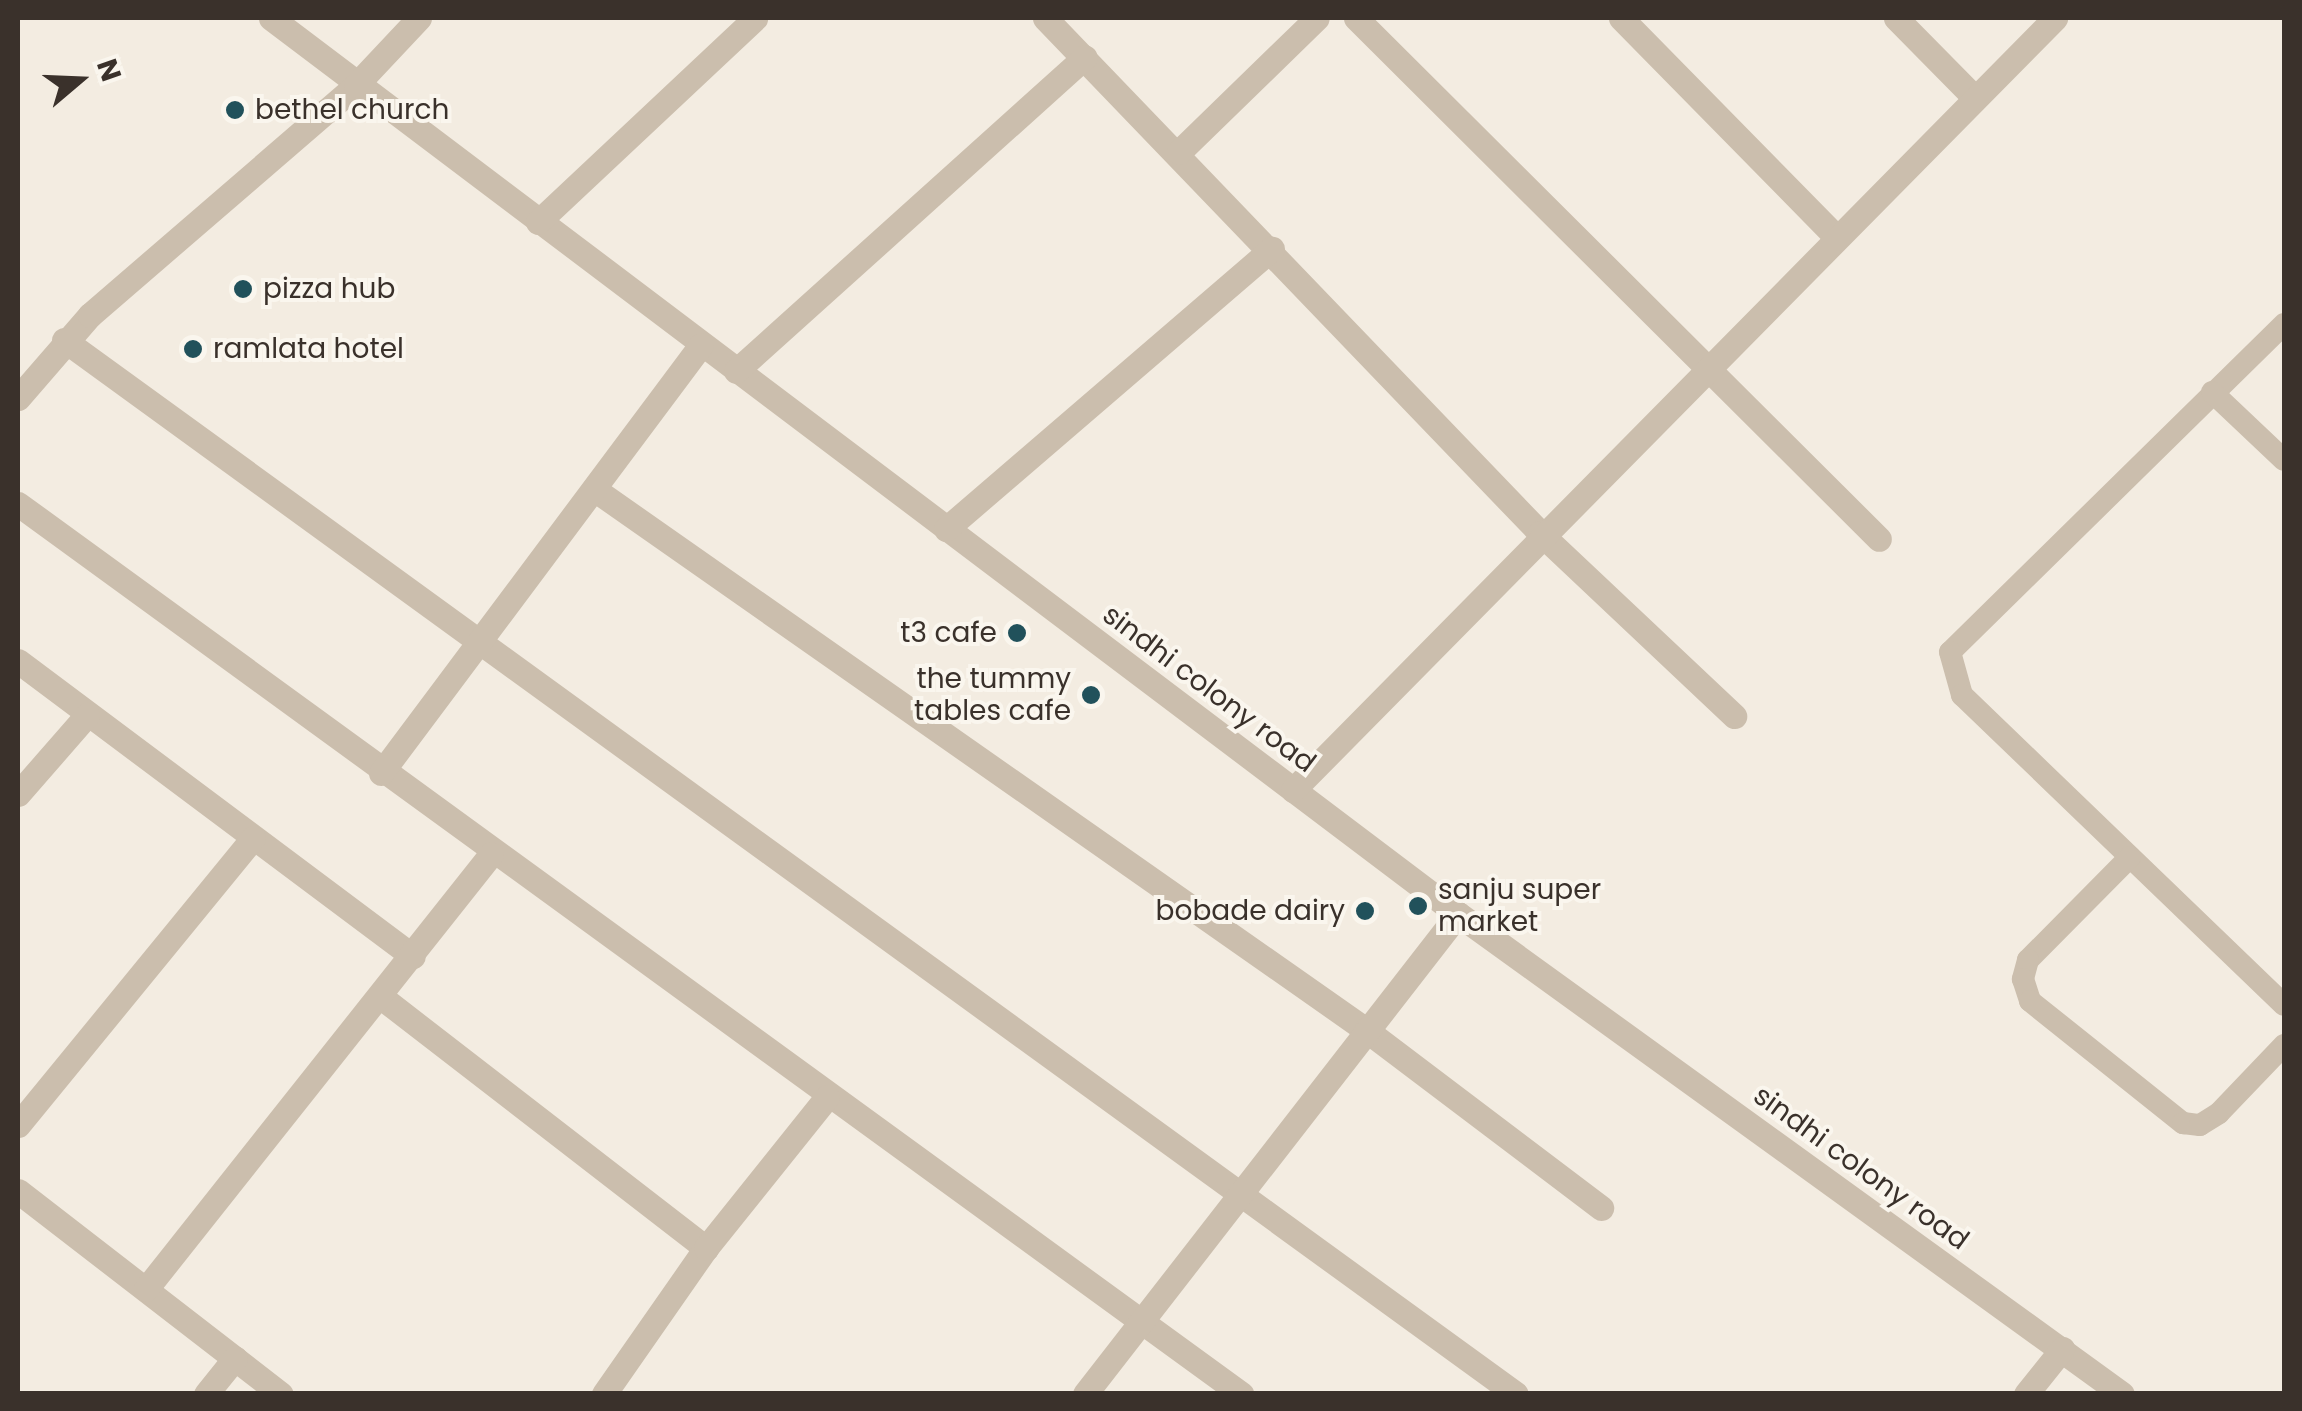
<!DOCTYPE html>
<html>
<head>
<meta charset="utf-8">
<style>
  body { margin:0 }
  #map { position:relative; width:2302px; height:1411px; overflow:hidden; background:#f3ece1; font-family:Poppins,sans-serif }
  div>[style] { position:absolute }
  .lane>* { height:22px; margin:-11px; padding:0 11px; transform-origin:11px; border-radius:11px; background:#cbbead }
  .street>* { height:25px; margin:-12.5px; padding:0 12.5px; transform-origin:12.5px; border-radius:12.5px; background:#cbbead }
  .dots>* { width:28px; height:28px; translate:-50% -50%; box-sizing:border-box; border:5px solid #faf6ee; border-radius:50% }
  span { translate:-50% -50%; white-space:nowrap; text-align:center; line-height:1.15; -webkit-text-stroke:8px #faf6ee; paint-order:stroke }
  .poi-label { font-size:28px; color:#3a312b }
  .left { translate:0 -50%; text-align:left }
  .right { translate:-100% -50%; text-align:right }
  .street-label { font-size:28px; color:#3a312b }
  .frame { position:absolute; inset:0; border:20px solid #3a312b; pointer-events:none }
  .north { position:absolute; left:30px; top:30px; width:100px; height:100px; -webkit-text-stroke:8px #faf6ee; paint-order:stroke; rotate:71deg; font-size:28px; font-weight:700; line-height:40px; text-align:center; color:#3a312b }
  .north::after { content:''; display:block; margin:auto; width:35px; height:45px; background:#3a312b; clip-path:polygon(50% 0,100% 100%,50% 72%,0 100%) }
</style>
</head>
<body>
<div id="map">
  <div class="lane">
    <i style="left:2284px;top:324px;width:468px;rotate:135.5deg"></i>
    <i style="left:1950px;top:652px;width:45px;rotate:74.4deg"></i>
    <i style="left:1962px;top:695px;width:447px;rotate:43.9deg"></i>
    <i style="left:2212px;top:392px;width:99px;rotate:43.4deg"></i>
    <i style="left:2130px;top:857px;width:145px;rotate:134.7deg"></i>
    <i style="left:2028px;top:960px;width:20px;rotate:105deg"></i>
    <i style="left:2023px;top:979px;width:23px;rotate:72deg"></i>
    <i style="left:2030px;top:1001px;width:196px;rotate:38.6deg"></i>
    <i style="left:2183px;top:1123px;width:17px;rotate:7deg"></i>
    <i style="left:2200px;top:1125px;width:22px;rotate:-32deg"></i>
    <i style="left:2219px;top:1113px;width:94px;rotate:-46.3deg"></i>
  </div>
  <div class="street">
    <i style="left:271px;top:18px;width:1487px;rotate:37.05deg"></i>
    <i style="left:1458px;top:914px;width:819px;rotate:35.86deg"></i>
    <i style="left:1045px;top:18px;width:714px;rotate:46.13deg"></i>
    <i style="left:1540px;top:533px;width:267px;rotate:43.3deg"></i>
    <i style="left:1356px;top:18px;width:738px;rotate:44.89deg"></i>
    <i style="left:1621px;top:18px;width:307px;rotate:45.5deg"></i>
    <i style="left:1896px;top:18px;width:112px;rotate:45.4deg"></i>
    <i style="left:1179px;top:152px;width:192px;rotate:-44.2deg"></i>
    <i style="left:538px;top:222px;width:298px;rotate:-43.2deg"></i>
    <i style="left:64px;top:340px;width:1794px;rotate:35.98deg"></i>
    <i style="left:736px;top:371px;width:469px;rotate:-42deg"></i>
    <i style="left:18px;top:398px;width:110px;rotate:-49.1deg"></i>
    <i style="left:90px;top:315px;width:352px;rotate:-40.8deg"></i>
    <i style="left:356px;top:85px;width:92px;rotate:-46.8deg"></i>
    <i style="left:594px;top:489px;width:943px;rotate:35.02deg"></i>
    <i style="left:1366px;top:1030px;width:295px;rotate:37.1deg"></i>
    <i style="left:18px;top:504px;width:1513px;rotate:36.04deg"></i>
    <i style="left:946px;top:529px;width:430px;rotate:-40.7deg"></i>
    <i style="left:18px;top:661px;width:493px;rotate:36.8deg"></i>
    <i style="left:381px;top:773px;width:534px;rotate:-53.22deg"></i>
    <i style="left:1293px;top:790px;width:1085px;rotate:-45.37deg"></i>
    <i style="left:18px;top:794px;width:105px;rotate:-48.9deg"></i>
    <i style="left:381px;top:997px;width:411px;rotate:37.7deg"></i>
    <i style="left:18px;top:1125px;width:371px;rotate:-50.7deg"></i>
    <i style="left:18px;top:1191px;width:332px;rotate:37.7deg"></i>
    <i style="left:146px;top:1289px;width:555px;rotate:-51.58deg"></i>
    <i style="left:206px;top:1394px;width:46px;rotate:-51.1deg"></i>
    <i style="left:604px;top:1394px;width:178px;rotate:-55.1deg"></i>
    <i style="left:706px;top:1248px;width:193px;rotate:-51.3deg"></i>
    <i style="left:1085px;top:1394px;width:608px;rotate:-52.15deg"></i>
    <i style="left:2026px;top:1394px;width:58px;rotate:-51.3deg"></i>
  </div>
  <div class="dots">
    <i style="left:235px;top:110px;background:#21515b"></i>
    <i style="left:243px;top:289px;background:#21515b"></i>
    <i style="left:193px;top:349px;background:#21515b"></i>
    <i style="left:1017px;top:633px;background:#21515b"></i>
    <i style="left:1091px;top:695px;background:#21515b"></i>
    <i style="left:1418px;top:906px;background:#21515b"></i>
    <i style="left:1365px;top:911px;background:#21515b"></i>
  </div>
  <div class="poi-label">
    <span class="left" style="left:255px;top:110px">bethel church</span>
    <span class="left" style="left:263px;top:289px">pizza hub</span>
    <span class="left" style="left:213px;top:349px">ramlata hotel</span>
    <span class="right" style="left:997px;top:633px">t3 cafe</span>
    <span class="right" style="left:1071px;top:695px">the tummy<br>tables cafe</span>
    <span class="left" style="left:1438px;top:906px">sanju super<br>market</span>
    <span class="right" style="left:1345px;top:911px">bobade dairy</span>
  </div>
  <div class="street-label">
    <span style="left:1209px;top:689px;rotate:37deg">sindhi colony road</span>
    <span style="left:1861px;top:1168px;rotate:36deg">sindhi colony road</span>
  </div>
  <div class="frame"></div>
  <div class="north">N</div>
</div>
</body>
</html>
